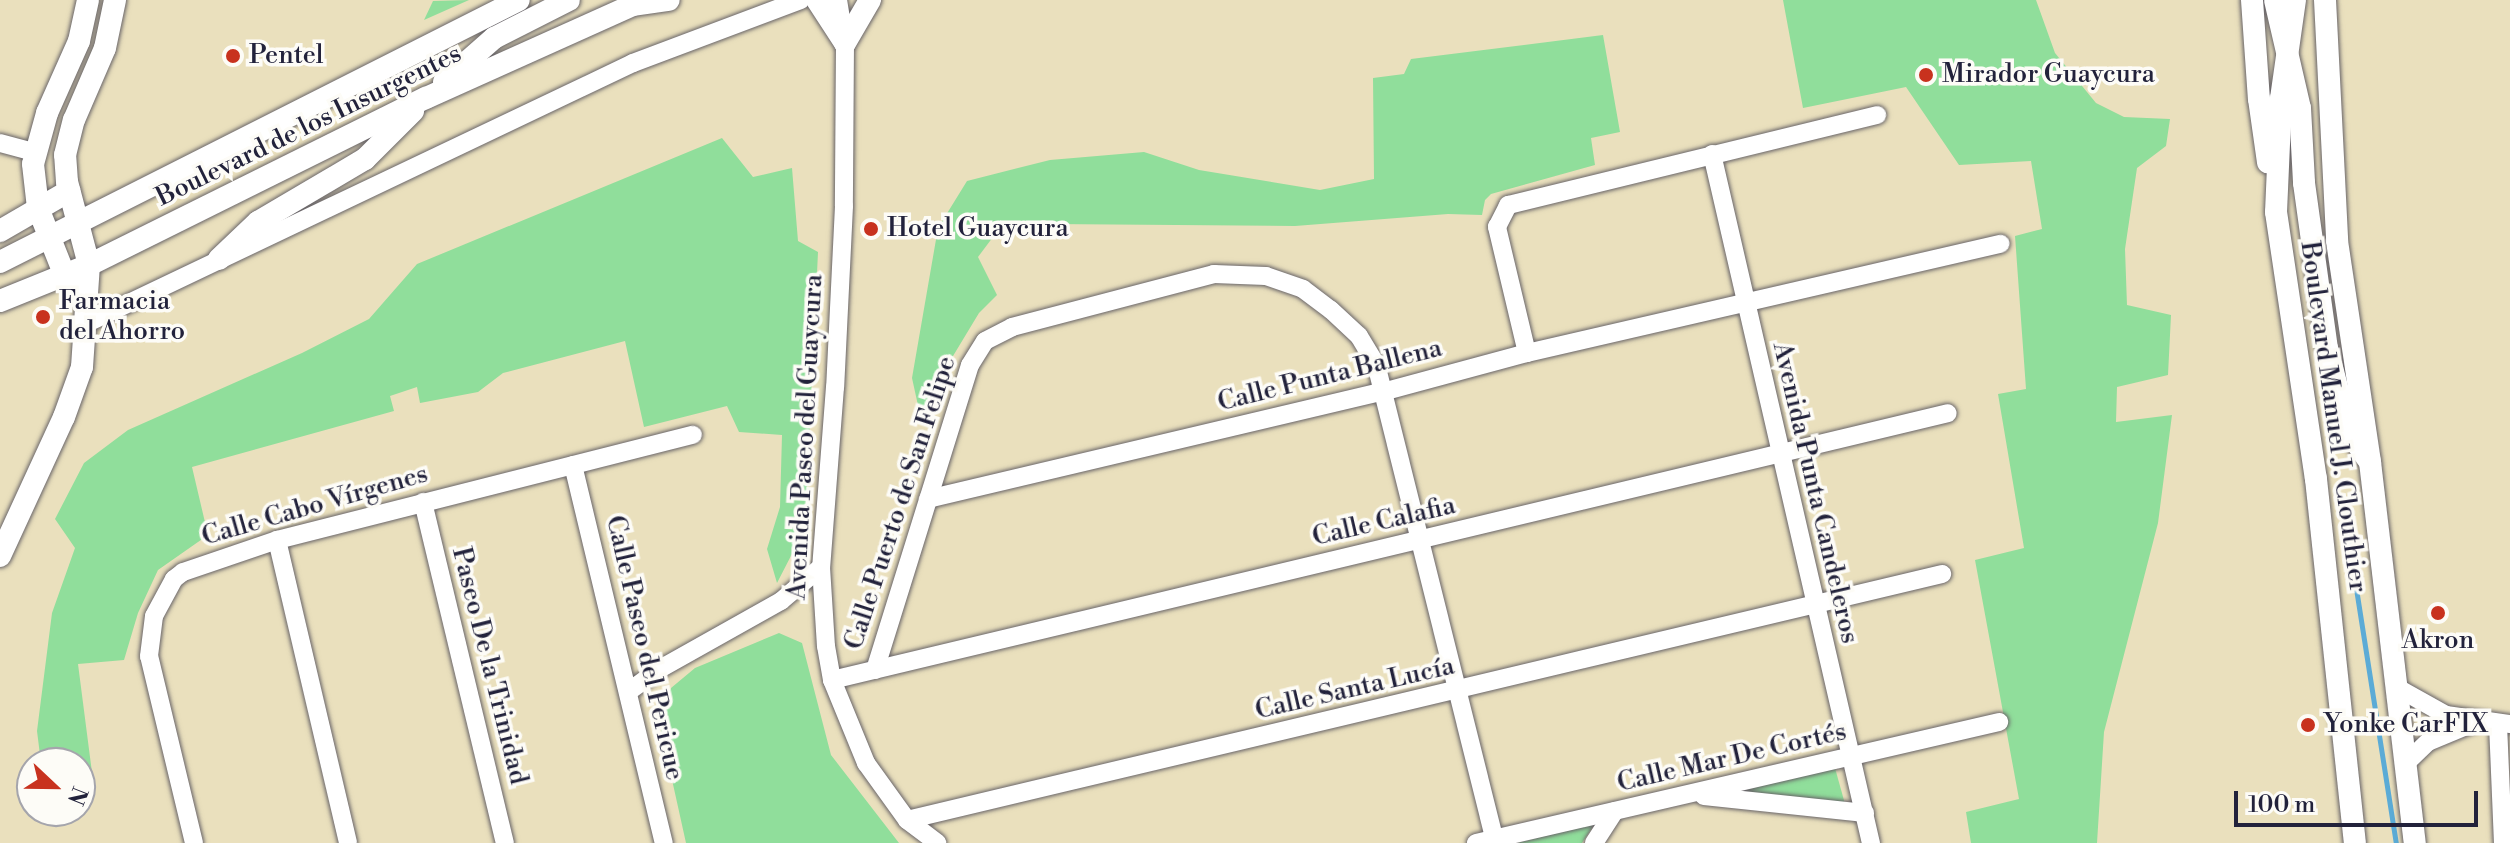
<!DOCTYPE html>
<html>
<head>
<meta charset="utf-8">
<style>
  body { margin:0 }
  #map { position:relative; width:2510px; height:843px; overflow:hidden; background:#eae0bd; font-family:"Libre Bodoni",serif }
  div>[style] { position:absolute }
  .green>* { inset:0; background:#90de9b }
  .stream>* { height:5px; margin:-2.5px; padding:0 2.5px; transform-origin:2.5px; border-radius:2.5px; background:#5babd6 }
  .roads { filter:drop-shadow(0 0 2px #686468) drop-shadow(0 0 2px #686468) }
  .minor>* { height:18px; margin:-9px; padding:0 9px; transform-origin:9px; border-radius:9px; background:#fff }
  .major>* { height:22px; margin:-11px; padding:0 11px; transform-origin:11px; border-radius:11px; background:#fff }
  .dots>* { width:22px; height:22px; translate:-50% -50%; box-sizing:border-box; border:4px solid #fdfcf7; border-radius:50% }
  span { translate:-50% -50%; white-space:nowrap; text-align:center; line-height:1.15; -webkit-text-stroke:7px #fdfcf7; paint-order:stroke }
  .poi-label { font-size:26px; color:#22223b }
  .left { translate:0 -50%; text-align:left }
  .street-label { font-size:26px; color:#22223b }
  .north { position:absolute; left:16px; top:747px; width:80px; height:80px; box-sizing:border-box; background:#fdfcf7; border:2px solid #a5a5ac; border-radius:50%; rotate:112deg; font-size:22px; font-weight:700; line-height:32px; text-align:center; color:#22223b }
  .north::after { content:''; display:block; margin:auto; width:28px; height:36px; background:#c8321e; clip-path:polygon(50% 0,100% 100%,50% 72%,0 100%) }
  .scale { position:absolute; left:2234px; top:791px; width:244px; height:36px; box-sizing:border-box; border:4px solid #22223b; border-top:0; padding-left:10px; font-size:24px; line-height:28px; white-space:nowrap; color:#22223b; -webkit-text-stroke:6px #fdfcf7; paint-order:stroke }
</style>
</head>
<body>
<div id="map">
  <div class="green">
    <i style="clip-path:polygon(469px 0,424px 20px,433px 1px)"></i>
    <i style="clip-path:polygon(1783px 0,2036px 0,2055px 53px,2096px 103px,2124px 117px,2170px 119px,2166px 146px,2137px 168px,2125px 249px,2127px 305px,2171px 315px,2168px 375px,2117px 387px,2116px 422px,2172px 415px,2158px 523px,2104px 732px,2097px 843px,1971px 843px,1966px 812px,2019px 799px,1975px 560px,2024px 548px,1998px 394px,2026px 389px,2015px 236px,2042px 229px,2031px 161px,1959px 165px,1906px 87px,1803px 108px)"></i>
    <i style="clip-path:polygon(1603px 35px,1620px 132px,1591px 138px,1595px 165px,1491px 194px,1485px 200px,1482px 215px,1448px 214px,1295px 226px,1049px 224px,996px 233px,978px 257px,997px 295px,979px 313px,953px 356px,940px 406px,919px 410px,912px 378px,938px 228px,967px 181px,1050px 160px,1144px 152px,1199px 170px,1320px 190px,1374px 179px,1373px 78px,1404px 74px,1411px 59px)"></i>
    <i style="clip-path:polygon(722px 138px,753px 177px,792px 168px,798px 241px,818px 252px,806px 510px,794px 550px,777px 583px,767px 549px,780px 507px,782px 435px,739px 432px,727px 406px,644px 427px,625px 341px,503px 373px,478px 392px,420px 403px,417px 387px,390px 396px,394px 411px,192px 467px,208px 535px,158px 570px,138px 613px,124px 660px,78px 664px,94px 788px,80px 791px,80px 763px,41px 763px,37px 731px,52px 613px,75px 548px,55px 519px,84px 463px,128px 430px,302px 353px,369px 319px,417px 264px)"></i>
    <i style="clip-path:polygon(779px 633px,802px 643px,831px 755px,899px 843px,686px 843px,661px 730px,663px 707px,671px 688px,695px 668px)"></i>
    <i style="clip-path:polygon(1835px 768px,1845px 804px,1728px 794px)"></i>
    <i style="clip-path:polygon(1595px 823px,1582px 843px,1517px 843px)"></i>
  </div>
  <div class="stream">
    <i style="left:2347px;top:531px;width:316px;rotate:81.1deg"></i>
  </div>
  <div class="roads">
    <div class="minor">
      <i style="left:838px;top:0;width:44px;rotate:80.8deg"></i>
      <i style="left:845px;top:43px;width:163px;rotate:90.4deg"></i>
      <i style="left:844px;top:206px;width:181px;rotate:92.8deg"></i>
      <i style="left:835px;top:387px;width:181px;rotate:94.4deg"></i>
      <i style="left:821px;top:567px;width:79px;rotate:86.4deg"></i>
      <i style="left:826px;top:646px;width:35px;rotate:80deg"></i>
      <i style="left:832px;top:680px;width:90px;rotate:67.7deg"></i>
      <i style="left:866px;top:763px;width:70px;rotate:54.3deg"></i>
      <i style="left:907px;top:820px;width:38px;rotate:37deg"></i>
      <i style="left:0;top:143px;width:35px;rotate:15deg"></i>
      <i style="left:1712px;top:154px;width:707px;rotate:77.01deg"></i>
      <i style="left:87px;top:323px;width:605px;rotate:-25.46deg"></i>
      <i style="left:633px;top:63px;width:179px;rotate:-20.6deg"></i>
      <i style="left:1527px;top:353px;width:130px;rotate:-103.4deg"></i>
      <i style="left:1497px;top:227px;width:25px;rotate:-63deg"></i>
      <i style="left:1508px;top:205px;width:380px;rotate:-13.7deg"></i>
      <i style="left:573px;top:465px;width:389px;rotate:76.5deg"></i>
      <i style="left:928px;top:499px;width:471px;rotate:-13.3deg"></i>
      <i style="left:1386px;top:391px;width:146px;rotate:-15.1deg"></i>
      <i style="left:1527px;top:353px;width:486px;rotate:-13deg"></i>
      <i style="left:423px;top:502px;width:351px;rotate:76.5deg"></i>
      <i style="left:277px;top:540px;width:311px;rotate:76.8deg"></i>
      <i style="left:875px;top:670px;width:319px;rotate:-72.7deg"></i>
      <i style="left:970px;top:365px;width:28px;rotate:-58deg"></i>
      <i style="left:985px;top:341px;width:30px;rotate:-27deg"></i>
      <i style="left:1012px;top:327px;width:209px;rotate:-14.7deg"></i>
      <i style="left:1214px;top:274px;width:52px;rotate:2.2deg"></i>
      <i style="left:1266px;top:276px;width:39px;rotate:19deg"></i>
      <i style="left:1303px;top:289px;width:35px;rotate:37deg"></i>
      <i style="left:1331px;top:310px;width:38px;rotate:43deg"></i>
      <i style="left:1359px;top:336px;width:33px;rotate:59deg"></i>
      <i style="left:1376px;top:364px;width:494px;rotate:76deg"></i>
      <i style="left:832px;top:680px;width:1147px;rotate:-13.45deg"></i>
      <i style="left:2396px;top:687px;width:57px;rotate:29.2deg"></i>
      <i style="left:2446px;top:715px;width:65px;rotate:8deg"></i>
      <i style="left:628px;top:692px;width:37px;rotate:-36deg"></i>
      <i style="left:658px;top:670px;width:141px;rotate:-29.3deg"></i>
      <i style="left:781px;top:601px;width:52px;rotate:-40.4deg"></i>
      <i style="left:2498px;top:724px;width:119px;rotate:87.6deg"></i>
      <i style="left:2406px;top:763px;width:30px;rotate:-44deg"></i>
      <i style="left:2428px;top:742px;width:52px;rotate:-22.6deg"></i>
      <i style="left:1704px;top:796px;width:162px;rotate:6deg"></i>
      <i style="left:907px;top:820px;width:1064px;rotate:-13.37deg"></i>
      <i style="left:194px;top:843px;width:192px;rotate:-103.5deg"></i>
      <i style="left:149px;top:656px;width:40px;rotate:-82.9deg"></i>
      <i style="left:154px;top:616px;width:42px;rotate:-61.6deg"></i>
      <i style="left:174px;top:579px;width:11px;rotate:-38deg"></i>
      <i style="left:183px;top:572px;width:99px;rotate:-18.8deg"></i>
      <i style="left:277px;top:540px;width:429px;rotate:-14.2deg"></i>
      <i style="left:1476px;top:843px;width:537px;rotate:-13.03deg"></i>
      <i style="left:1594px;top:843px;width:38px;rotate:-57deg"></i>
    </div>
    <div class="major">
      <i style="left:817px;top:0;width:51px;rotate:56.9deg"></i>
      <i style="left:845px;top:43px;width:50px;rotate:-59.8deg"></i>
      <i style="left:2252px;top:0;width:99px;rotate:86deg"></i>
      <i style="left:2259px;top:99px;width:64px;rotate:81.9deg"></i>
      <i style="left:2275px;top:0;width:111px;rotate:77deg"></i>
      <i style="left:2300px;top:108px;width:75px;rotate:86.9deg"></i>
      <i style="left:2304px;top:183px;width:167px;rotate:82.1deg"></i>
      <i style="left:2327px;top:348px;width:85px;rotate:75.6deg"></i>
      <i style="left:2348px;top:430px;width:34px;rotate:56deg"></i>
      <i style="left:2295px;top:0;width:99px;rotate:98.1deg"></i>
      <i style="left:2281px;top:98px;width:114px;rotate:92.5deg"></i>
      <i style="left:2276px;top:212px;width:270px;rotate:81.5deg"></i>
      <i style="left:2316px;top:479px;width:366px;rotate:83.9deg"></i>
      <i style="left:2325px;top:0;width:241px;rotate:87.1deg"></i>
      <i style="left:2337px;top:241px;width:223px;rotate:81.5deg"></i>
      <i style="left:2370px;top:462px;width:384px;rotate:83.3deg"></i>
      <i style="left:632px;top:5px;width:37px;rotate:-8deg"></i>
      <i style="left:444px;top:82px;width:67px;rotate:-41.3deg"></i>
      <i style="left:494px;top:38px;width:84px;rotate:-26.9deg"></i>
      <i style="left:0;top:231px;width:80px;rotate:-30.1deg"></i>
      <i style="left:219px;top:259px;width:54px;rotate:-43.5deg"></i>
      <i style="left:258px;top:222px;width:124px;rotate:-30.5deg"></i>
      <i style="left:365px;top:159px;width:68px;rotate:-45deg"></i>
      <i style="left:0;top:262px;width:581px;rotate:-26.79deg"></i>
      <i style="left:73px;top:285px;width:12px;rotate:-132deg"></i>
      <i style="left:65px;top:276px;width:73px;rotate:-111.7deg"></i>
      <i style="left:38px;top:208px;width:44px;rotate:-96.5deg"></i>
      <i style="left:33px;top:164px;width:53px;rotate:-74.6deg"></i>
      <i style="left:47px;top:113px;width:79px;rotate:-66deg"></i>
      <i style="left:79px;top:41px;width:42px;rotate:-77.6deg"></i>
      <i style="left:0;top:301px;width:96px;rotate:-22deg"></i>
      <i style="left:89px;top:265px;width:376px;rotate:-26.4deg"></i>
      <i style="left:426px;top:98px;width:239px;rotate:-24.2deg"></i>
      <i style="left:0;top:556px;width:153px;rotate:-65.3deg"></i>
      <i style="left:64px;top:417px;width:53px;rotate:-70.2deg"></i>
      <i style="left:82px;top:367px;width:102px;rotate:-86.1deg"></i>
      <i style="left:89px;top:265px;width:86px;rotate:-104.8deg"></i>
      <i style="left:67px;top:182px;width:27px;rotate:-94deg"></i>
      <i style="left:65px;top:155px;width:36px;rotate:-76deg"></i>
      <i style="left:74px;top:120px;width:78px;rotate:-66.7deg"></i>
      <i style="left:105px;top:48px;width:49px;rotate:-78.2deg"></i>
    </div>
  </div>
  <div class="dots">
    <i style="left:233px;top:56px;background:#c8321e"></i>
    <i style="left:1926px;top:75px;background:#c8321e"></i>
    <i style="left:871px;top:229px;background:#c8321e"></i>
    <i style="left:43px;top:317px;background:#c8321e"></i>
    <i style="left:2438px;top:613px;background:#c8321e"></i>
    <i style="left:2308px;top:725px;background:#c8321e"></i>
  </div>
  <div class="poi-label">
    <span class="left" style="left:249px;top:56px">Pentel</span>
    <span class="left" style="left:1942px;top:75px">Mirador Guaycura</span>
    <span class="left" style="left:887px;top:229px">Hotel Guaycura</span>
    <span class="left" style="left:59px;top:317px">Farmacia<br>del Ahorro</span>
    <span style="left:2438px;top:641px">Akron</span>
    <span class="left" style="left:2324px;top:725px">Yonke CarFIX</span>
  </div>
  <div class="street-label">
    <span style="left:309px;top:126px;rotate:-26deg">Boulevard de los Insurgentes</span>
    <span style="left:1330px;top:376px;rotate:-14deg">Calle Punta Ballena</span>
    <span style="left:2333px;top:417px;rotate:82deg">Boulevard Manuel J. Clouthier</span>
    <span style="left:806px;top:437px;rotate:-87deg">Avenida Paseo del Guaycura</span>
    <span style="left:1815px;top:493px;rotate:77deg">Avenida Punta Candeleros</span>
    <span style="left:901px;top:503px;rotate:-72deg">Calle Puerto de San Felipe</span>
    <span style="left:315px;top:506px;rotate:-16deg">Calle Cabo Vírgenes</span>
    <span style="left:1384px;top:522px;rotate:-13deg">Calle Calafia</span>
    <span style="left:644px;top:648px;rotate:77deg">Calle Paseo del Pericue</span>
    <span style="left:489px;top:666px;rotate:76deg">Paseo De la Trinidad</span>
    <span style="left:1355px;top:689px;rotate:-13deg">Calle Santa Lucía</span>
    <span style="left:1732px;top:758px;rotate:-13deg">Calle Mar De Cortés</span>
  </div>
  <div class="north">N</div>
  <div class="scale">100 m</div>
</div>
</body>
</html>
